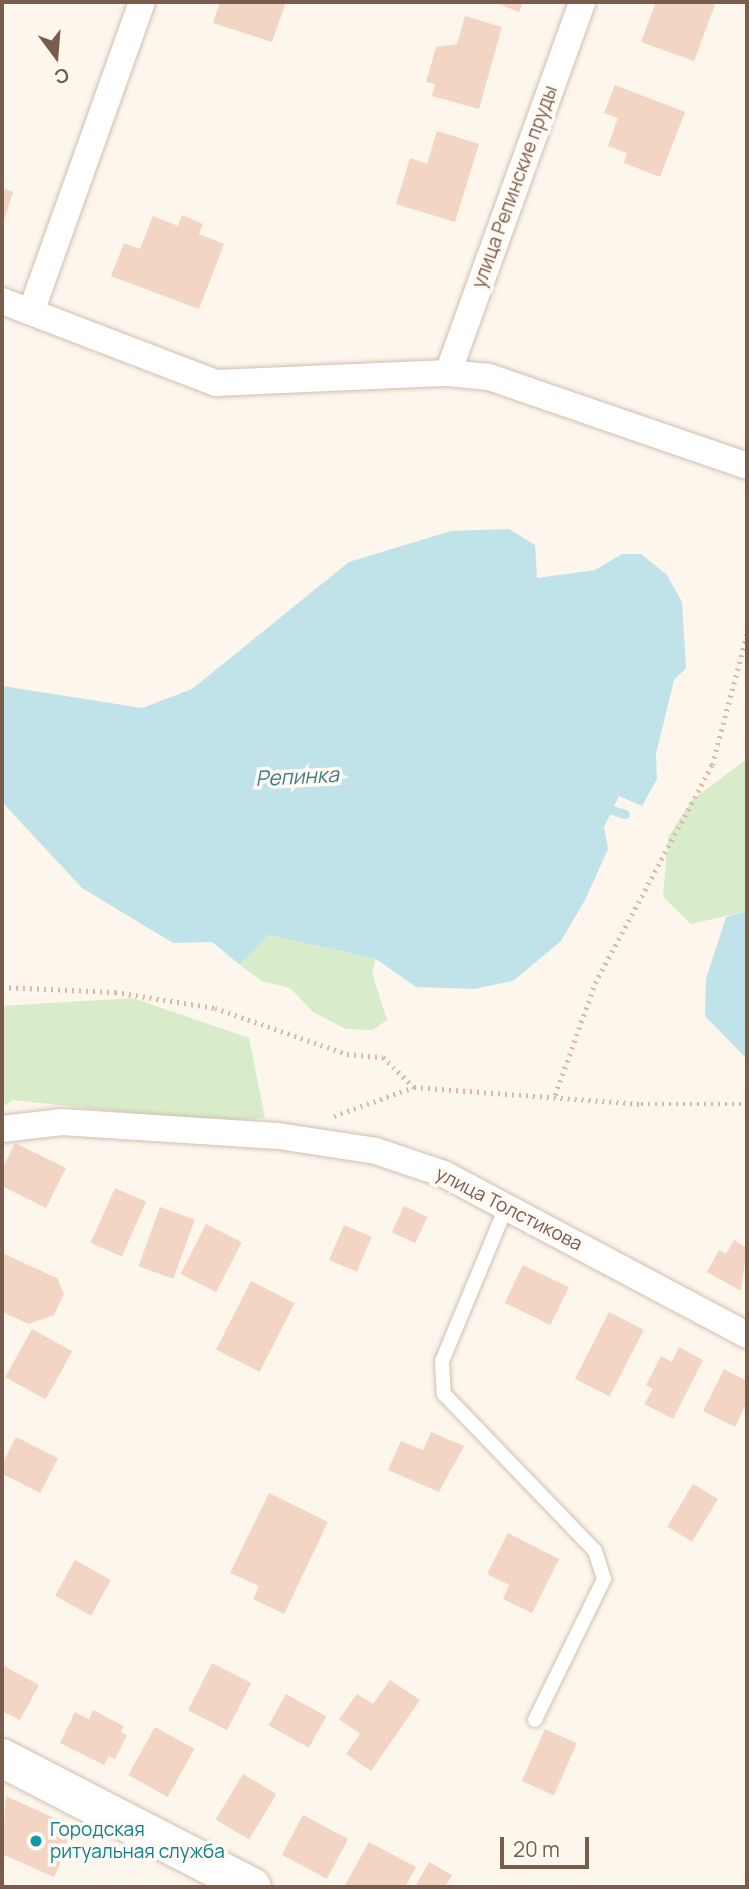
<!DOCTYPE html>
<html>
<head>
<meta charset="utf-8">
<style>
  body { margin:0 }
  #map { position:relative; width:749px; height:1889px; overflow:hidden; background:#fdf6ec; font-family:Manrope,sans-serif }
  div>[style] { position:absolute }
  .green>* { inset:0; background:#d8ecc9 }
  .water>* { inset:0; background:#bfe3e8 }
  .stream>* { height:9px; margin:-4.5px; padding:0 4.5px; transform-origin:4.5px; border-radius:4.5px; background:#bfe3e8 }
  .building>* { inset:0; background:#f3d5c3; transform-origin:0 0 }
  .path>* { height:4.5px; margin-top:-2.25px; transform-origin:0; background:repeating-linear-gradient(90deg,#d9b8a5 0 2px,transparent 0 7px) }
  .roads { filter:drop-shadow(0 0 2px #d1beb0) drop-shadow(0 0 2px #d1beb0) }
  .lane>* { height:14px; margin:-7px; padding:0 7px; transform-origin:7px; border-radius:7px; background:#fff }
  .street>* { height:26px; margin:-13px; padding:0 13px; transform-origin:13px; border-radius:13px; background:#fff }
  .secondary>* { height:38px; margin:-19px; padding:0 19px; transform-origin:19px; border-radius:19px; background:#fff }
  .dots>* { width:19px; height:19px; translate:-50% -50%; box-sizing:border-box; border:4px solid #fffaf3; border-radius:50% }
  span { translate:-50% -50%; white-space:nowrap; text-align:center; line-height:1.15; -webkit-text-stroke:7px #fffaf3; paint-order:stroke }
  .street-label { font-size:19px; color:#7a5c4d }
  .culture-label { font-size:19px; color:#0d838f }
  .left { translate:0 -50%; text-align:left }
  .water-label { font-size:21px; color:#437c86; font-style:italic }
  .frame { position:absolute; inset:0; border:4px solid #7a5c4d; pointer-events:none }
  .north { position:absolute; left:21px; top:21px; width:70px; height:70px; -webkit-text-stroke:5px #fffaf3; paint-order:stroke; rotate:164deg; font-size:19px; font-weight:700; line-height:28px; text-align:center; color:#7a5c4d }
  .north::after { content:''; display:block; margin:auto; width:24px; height:32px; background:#7a5c4d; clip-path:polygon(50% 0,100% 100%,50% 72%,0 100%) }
  .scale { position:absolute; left:500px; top:1837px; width:89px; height:32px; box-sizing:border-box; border:4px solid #7a5c4d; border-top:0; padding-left:9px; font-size:21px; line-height:24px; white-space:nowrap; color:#7a5c4d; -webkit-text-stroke:5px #fffaf3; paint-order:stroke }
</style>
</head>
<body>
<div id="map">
  <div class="green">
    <i style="clip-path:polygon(747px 759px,747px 911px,691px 924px,663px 897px,668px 837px,692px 800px)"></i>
    <i style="clip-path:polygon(267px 935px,376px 959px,372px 973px,387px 1020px,373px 1030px,346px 1029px,313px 1012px,290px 988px,262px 981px,240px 965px)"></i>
    <i style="clip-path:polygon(133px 998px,249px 1038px,265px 1118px,213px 1122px,13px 1100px,2px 1107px,2px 1006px)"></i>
  </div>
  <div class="water">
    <i style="clip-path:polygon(509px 529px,535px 545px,537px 578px,595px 570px,622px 554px,641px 554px,667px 575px,682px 602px,686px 668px,674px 680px,656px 754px,657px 779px,642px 806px,619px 796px,604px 827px,608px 849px,585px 900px,561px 941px,513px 981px,474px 989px,416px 987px,376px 959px,268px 935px,240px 965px,212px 942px,173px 943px,82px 888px,2px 802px,2px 686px,142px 708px,192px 689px,349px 562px,451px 531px)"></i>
    <i style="clip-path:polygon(747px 911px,747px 1059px,705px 1016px,706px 979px,726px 917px)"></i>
  </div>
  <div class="stream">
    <i style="left:603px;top:807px;width:23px;rotate:18deg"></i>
  </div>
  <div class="building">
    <i style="clip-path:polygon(220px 2px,286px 2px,272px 42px,213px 23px)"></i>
    <i style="clip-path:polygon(494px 2px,523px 2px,519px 12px)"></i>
    <i style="clip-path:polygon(656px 2px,716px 2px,694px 61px,641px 42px)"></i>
    <i style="clip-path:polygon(465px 16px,502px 27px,479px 109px,432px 96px,435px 84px,426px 82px,436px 47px,457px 44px)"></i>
    <i style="clip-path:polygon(615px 85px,685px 112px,660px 177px,624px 163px,627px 153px,608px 146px,618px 118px,604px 113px)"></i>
    <i style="clip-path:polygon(437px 131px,479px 144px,455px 222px,396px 204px,410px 158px,427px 164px)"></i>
    <i style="clip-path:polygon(2px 188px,13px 192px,2px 226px)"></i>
    <i style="clip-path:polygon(182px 215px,203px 224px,199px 234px,224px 244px,199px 309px,111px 276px,124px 243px,140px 249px,153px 216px,178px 226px)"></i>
    <i style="clip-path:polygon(15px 1143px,66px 1168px,46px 1208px,2px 1186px,2px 1169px)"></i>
    <i style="left:115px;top:1188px;width:34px;height:60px;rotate:24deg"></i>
    <i style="left:404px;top:1206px;width:26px;height:29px;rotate:25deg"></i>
    <i style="left:160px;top:1207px;width:37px;height:63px;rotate:20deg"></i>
    <i style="left:206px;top:1224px;width:40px;height:56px;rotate:27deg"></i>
    <i style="left:344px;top:1225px;width:30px;height:38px;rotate:23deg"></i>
    <i style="clip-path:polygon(734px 1240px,747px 1248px,741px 1291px,707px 1272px,719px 1250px,726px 1254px)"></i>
    <i style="clip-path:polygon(2px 1253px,57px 1278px,64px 1294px,54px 1315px,29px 1324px,2px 1312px)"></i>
    <i style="left:523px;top:1265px;width:51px;height:42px;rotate:26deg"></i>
    <i style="left:251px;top:1281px;width:49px;height:77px;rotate:27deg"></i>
    <i style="left:609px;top:1312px;width:39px;height:75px;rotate:27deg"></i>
    <i style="left:32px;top:1329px;width:46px;height:55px;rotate:29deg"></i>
    <i style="clip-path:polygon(679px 1347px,703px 1360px,673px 1419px,644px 1404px,653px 1389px,646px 1385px,661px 1356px,672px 1362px)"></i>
    <i style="clip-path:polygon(724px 1369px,747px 1381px,747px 1402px,735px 1427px,703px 1411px)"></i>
    <i style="clip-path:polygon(431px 1432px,464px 1446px,439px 1492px,388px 1470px,401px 1441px,423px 1450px)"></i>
    <i style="left:16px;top:1437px;width:47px;height:39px;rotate:27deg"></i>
    <i style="left:693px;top:1484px;width:29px;height:50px;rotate:31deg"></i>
    <i style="clip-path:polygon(269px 1493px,328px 1522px,284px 1614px,253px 1599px,259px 1586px,230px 1573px)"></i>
    <i style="clip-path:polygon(508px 1533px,559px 1559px,532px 1613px,503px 1599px,509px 1585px,487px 1574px)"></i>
    <i style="left:75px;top:1560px;width:41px;height:41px;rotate:29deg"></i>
    <i style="left:212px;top:1663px;width:44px;height:53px;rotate:27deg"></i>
    <i style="clip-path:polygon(2px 1665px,39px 1685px,20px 1720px,2px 1711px)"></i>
    <i style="clip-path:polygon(390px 1680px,420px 1700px,371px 1771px,346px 1754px,360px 1734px,339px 1719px,357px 1694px,373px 1704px)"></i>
    <i style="left:286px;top:1694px;width:46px;height:36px;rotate:29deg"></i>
    <i style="clip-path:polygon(93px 1710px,124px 1726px,121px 1732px,127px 1735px,115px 1759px,109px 1756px,104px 1765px,60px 1743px,75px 1712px,89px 1719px)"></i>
    <i style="left:155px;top:1727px;width:45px;height:55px;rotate:29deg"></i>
    <i style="left:545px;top:1729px;width:35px;height:57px;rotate:24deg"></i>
    <i style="left:243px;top:1774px;width:39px;height:53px;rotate:31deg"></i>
    <i style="clip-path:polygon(6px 1796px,76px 1828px,54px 1877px,2px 1854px)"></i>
    <i style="left:303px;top:1815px;width:51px;height:45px;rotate:28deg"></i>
    <i style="clip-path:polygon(369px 1842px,416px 1867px,405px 1887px,344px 1887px)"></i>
    <i style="clip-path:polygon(429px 1862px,452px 1875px,445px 1887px,415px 1887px)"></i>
  </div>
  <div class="path">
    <i style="left:2px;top:987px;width:113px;rotate:2.5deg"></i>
    <i style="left:115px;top:992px;width:101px;rotate:9.1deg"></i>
    <i style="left:215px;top:1008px;width:140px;rotate:19.2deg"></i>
    <i style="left:347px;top:1054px;width:36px;rotate:5deg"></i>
    <i style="left:383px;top:1057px;width:43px;rotate:44.1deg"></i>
    <i style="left:555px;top:1095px;width:119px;rotate:-70.3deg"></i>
    <i style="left:595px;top:983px;width:247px;rotate:-61.8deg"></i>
    <i style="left:712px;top:765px;width:137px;rotate:-75.1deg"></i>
    <i style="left:334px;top:1116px;width:85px;rotate:-19.9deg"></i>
    <i style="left:414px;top:1087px;width:228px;rotate:4.3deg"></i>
    <i style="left:641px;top:1104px;width:106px"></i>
  </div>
  <div class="roads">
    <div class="lane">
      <i style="left:507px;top:1205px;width:169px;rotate:112.6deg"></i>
      <i style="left:442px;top:1361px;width:33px;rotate:87deg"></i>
      <i style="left:444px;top:1394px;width:218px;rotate:46.1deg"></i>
      <i style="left:595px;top:1551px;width:29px;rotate:72deg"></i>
      <i style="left:604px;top:1579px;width:157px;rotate:116.1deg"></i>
    </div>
    <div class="street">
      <i style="left:2px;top:301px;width:229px;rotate:21deg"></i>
      <i style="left:216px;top:383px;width:232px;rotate:-2.5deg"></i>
      <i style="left:448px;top:373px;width:41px;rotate:5.6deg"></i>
      <i style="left:489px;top:377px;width:273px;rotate:19deg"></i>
      <i style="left:31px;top:312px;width:329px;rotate:-70.3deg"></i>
      <i style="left:448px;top:373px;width:394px;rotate:-70.1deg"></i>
      <i style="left:2px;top:1129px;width:60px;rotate:-6.7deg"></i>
      <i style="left:62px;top:1122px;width:216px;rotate:3.7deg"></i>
      <i style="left:278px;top:1136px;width:99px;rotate:8.7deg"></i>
      <i style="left:376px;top:1151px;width:72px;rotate:18.7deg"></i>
      <i style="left:444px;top:1174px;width:343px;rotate:28deg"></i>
    </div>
    <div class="secondary">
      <i style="left:2px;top:1758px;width:281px;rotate:27.3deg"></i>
    </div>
  </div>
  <div class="dots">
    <i style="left:36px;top:1841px;background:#0f9aa8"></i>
  </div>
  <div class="street-label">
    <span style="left:515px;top:187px;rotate:-70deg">улица Репинские пруды</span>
    <span style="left:509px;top:1209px;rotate:27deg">улица Толстикова</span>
  </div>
  <div class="culture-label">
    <span class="left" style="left:50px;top:1841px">Городская<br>ритуальная служба</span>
  </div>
  <div class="water-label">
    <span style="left:297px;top:776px;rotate:-3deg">Репинка</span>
  </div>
  <div class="frame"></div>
  <div class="north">С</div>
  <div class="scale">20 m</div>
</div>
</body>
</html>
